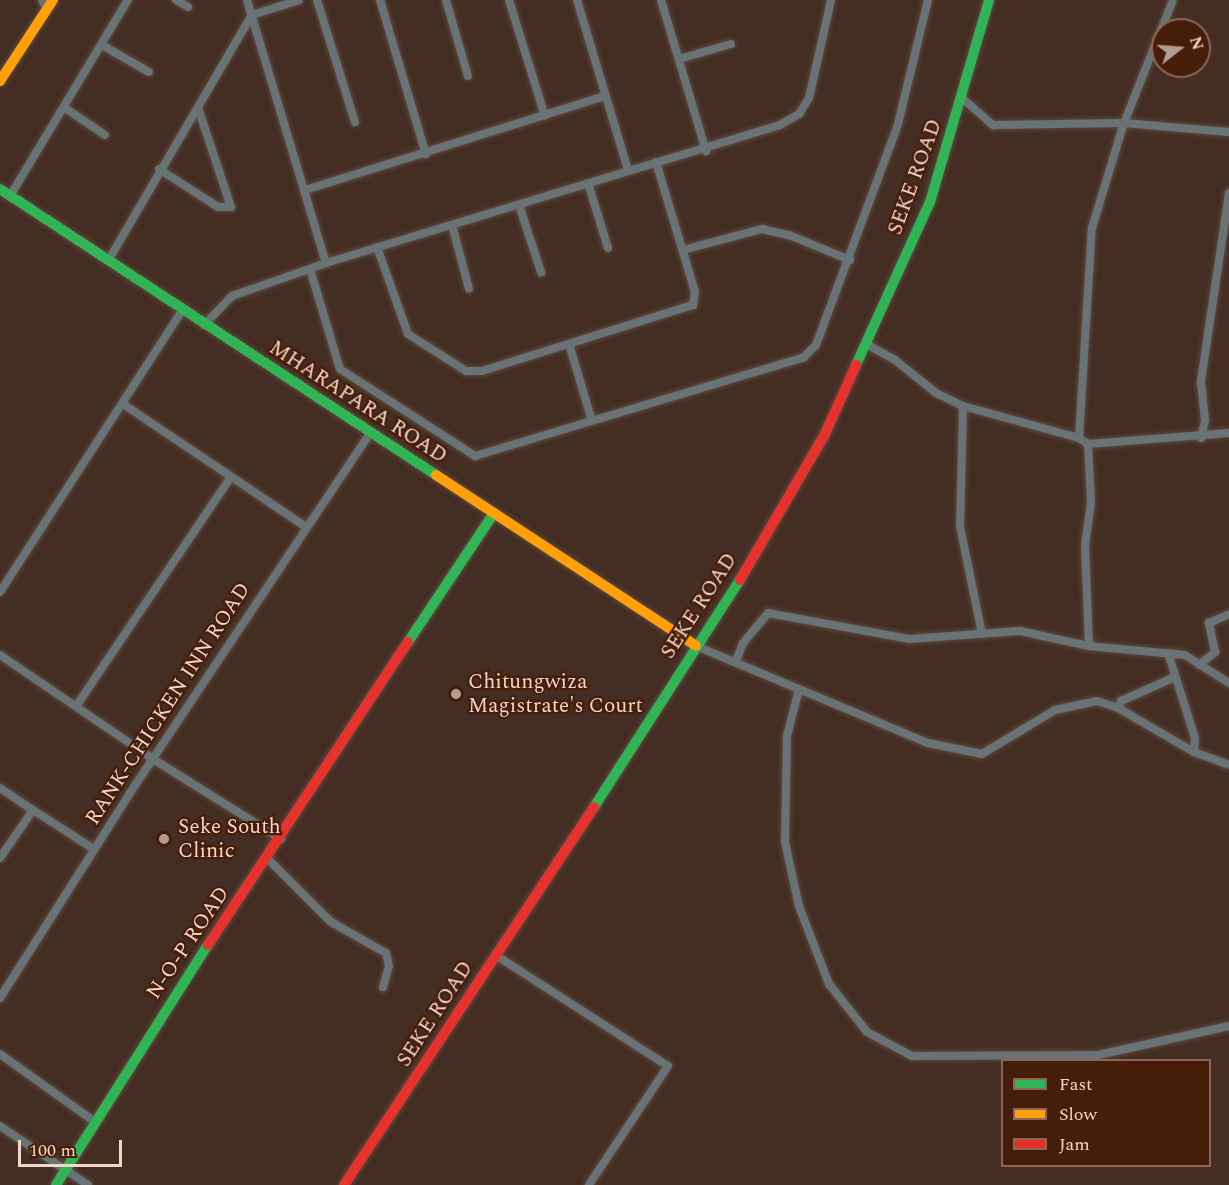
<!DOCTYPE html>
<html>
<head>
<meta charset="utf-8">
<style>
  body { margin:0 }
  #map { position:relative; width:1229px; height:1185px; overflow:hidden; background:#442d22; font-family:Spectral,serif }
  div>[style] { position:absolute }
  .roads { filter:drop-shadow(0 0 2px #5d493f) drop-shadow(0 0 2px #5d493f) }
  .street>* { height:8px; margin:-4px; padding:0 4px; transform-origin:4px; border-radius:4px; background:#697274 }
  .fast>* { height:10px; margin:-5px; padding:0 5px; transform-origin:5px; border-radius:5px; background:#30b455 }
  .slow>* { height:10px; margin:-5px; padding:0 5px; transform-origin:5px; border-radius:5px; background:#ff9f0a }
  .jam>* { height:10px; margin:-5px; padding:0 5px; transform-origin:5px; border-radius:5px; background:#e5322d }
  .dots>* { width:16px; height:16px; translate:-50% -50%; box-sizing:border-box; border:3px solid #461d09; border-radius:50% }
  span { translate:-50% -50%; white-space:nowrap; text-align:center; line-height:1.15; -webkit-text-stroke:4.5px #461d09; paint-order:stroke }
  .street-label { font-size:21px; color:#f2d6ca }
  .poi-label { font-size:21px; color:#f2d6ca }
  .left { translate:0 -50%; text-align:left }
  .legend { position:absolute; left:1001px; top:1059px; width:210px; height:108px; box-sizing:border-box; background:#461d09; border:2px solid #8b6756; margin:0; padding:8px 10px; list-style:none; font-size:18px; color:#f2d6ca }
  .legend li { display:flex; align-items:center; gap:12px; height:30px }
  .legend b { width:30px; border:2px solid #8b6756 }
  .north { position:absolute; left:1151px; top:18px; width:60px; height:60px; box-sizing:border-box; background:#461d09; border:2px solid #8b6756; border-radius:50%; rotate:73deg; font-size:16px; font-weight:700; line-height:24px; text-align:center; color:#f2d6ca }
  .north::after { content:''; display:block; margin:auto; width:21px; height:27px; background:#b59b8f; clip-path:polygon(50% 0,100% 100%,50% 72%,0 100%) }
  .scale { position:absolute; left:18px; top:1140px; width:104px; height:27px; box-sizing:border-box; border:3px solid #f2d6ca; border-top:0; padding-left:8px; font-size:18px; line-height:21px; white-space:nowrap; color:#f2d6ca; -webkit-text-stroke:4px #461d09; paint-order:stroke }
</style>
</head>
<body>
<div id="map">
  <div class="roads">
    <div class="street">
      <i style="left:42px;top:0;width:10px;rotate:61deg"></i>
      <i style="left:176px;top:0;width:14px;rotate:30deg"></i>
      <i style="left:247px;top:0;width:275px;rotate:73.3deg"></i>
      <i style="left:317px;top:0;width:128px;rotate:72.7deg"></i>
      <i style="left:380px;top:0;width:161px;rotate:73.4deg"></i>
      <i style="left:446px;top:0;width:79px;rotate:73.9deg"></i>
      <i style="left:509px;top:0;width:121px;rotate:72.8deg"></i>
      <i style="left:577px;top:0;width:177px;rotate:73.3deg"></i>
      <i style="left:661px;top:0;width:158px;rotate:73.4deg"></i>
      <i style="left:102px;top:45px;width:54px;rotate:29.9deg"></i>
      <i style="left:679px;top:59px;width:54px;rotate:-16.1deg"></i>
      <i style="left:963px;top:99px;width:40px;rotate:41deg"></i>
      <i style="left:993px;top:125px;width:131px;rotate:-0.9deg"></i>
      <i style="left:1124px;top:123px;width:105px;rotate:4.9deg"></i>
      <i style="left:65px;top:108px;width:48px;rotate:34deg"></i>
      <i style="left:159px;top:169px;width:70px;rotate:32.8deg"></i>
      <i style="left:218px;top:207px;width:13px"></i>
      <i style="left:231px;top:207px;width:104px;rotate:-108.4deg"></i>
      <i style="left:588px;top:183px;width:68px;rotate:72.9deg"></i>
      <i style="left:305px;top:190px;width:314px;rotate:-17.4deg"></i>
      <i style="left:10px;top:196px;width:229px;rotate:-59deg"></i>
      <i style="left:519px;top:205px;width:71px;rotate:71.8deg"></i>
      <i style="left:452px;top:225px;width:66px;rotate:75.1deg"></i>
      <i style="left:377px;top:247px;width:92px;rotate:70.4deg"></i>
      <i style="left:408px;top:334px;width:69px;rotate:32.5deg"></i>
      <i style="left:466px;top:371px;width:16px"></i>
      <i style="left:482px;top:371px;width:221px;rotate:-17.4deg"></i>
      <i style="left:693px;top:305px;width:13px;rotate:-81deg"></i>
      <i style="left:695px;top:292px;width:136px;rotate:-106.7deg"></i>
      <i style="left:683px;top:250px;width:82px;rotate:-14.9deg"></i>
      <i style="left:762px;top:229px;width:28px;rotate:13deg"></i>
      <i style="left:789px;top:235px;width:66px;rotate:22.3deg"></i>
      <i style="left:108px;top:261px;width:285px;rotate:-59.7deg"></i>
      <i style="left:252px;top:15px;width:49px;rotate:-17.7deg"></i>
      <i style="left:310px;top:269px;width:104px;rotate:73.3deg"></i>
      <i style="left:340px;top:369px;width:161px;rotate:32.8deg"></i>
      <i style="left:475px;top:456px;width:344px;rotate:-16.7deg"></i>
      <i style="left:804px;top:357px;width:17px;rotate:-45deg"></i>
      <i style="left:816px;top:345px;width:236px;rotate:-69.6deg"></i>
      <i style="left:898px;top:124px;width:128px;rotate:-76.4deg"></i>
      <i style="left:204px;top:325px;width:40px;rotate:-46deg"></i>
      <i style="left:232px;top:296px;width:100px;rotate:-19.3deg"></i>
      <i style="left:326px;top:263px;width:475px;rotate:-16.9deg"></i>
      <i style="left:780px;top:125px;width:22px;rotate:-30deg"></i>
      <i style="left:799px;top:114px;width:19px;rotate:-58deg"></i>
      <i style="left:809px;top:98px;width:100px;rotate:-77.3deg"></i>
      <i style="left:569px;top:344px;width:80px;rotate:73.4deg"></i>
      <i style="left:868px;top:345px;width:31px;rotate:29deg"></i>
      <i style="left:895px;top:360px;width:53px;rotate:38.8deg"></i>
      <i style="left:936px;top:393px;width:30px;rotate:26deg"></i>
      <i style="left:963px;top:406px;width:120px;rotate:15.4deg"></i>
      <i style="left:1079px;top:438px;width:11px;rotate:34deg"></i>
      <i style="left:1088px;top:444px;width:141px;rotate:-4.5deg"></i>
      <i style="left:123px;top:404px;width:220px;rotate:33.9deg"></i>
      <i style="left:963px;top:406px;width:120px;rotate:91.4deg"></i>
      <i style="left:960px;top:526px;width:110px;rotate:78.5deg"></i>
      <i style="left:1079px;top:438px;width:210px;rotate:-86.5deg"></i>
      <i style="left:1092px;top:228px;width:110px;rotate:-73.1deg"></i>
      <i style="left:1124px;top:123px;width:132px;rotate:-68.3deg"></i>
      <i style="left:1201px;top:438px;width:18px;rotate:-77deg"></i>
      <i style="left:1205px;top:420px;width:39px;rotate:-96deg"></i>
      <i style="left:1201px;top:381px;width:190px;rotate:-81.5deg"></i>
      <i style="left:1088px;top:444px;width:58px;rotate:87deg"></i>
      <i style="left:1091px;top:502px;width:44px;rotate:97.8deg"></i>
      <i style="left:1085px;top:546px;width:100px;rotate:87.7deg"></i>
      <i style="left:0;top:592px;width:335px;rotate:-57.1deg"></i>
      <i style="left:696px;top:646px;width:251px;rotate:22.7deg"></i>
      <i style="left:928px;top:743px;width:55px;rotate:11.5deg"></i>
      <i style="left:982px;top:754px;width:85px;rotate:-31.1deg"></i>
      <i style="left:1055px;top:710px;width:43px;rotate:-12.1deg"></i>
      <i style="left:1097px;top:701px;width:22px;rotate:18deg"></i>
      <i style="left:1118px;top:708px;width:88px;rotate:30.1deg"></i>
      <i style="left:1194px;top:752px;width:37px;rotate:20deg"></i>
      <i style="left:1168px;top:653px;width:89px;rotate:72.4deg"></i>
      <i style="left:1195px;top:738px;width:14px;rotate:94deg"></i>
      <i style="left:0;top:655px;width:185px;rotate:34.2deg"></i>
      <i style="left:153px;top:759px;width:151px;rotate:32deg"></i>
      <i style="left:736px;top:661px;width:19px;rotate:-69deg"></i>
      <i style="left:743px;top:643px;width:39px;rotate:-50deg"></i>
      <i style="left:768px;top:613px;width:143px;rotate:10.4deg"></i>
      <i style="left:909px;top:639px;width:111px;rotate:-4.1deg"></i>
      <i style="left:1020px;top:631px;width:71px;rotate:12.3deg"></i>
      <i style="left:1089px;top:646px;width:96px;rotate:5.4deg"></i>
      <i style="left:1185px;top:655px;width:52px;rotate:32.5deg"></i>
      <i style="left:1199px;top:665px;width:21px;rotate:-39deg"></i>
      <i style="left:1215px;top:652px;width:30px;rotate:-102deg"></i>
      <i style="left:1209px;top:623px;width:22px;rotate:-24deg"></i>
      <i style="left:799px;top:689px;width:49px;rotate:104.3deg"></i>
      <i style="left:787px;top:736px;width:106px;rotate:91.1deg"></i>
      <i style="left:785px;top:842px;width:66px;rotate:77.7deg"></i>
      <i style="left:799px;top:906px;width:84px;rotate:69deg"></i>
      <i style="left:829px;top:984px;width:61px;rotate:51.6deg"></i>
      <i style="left:867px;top:1032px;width:51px;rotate:28.1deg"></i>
      <i style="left:912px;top:1056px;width:186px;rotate:-0.3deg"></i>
      <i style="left:1098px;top:1055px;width:134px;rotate:-12.5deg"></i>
      <i style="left:77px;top:705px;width:275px;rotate:-56deg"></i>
      <i style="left:1118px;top:708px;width:8px;rotate:-67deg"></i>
      <i style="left:1121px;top:701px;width:59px;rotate:-24deg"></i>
      <i style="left:0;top:788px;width:40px;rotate:34deg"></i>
      <i style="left:33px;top:810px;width:58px;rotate:124.5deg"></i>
      <i style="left:33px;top:810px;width:72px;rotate:32.6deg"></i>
      <i style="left:268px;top:859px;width:89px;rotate:45deg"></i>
      <i style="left:331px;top:922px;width:63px;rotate:29.4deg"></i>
      <i style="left:386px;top:953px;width:13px;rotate:77deg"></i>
      <i style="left:389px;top:966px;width:22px;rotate:106deg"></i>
      <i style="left:497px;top:956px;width:203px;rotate:32.8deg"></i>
      <i style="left:668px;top:1066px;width:143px;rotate:123.6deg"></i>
      <i style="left:0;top:998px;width:243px;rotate:-57.6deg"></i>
      <i style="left:130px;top:793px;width:433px;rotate:-56.3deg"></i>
      <i style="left:0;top:1054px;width:117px;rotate:35.6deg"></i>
      <i style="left:0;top:1126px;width:106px;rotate:33.8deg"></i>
    </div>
    <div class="fast">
      <i style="left:0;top:189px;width:521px;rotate:33.26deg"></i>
      <i style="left:856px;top:365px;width:179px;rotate:-65.6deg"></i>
      <i style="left:930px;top:202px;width:210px;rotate:-73.7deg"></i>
      <i style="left:408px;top:642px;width:155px;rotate:-56.3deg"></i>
      <i style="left:594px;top:807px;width:270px;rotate:-57.3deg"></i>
      <i style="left:56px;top:1185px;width:284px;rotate:-57.7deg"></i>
    </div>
    <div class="slow">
      <i style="left:0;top:81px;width:97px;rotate:-56.8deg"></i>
      <i style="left:436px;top:475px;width:311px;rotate:33.3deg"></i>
    </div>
    <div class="jam">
      <i style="left:740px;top:580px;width:169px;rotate:-59.8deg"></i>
      <i style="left:825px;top:434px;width:76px;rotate:-65.8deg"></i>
      <i style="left:208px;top:945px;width:363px;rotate:-56.6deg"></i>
      <i style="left:344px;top:1185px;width:453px;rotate:-56.5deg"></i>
    </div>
  </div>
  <div class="dots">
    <i style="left:456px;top:694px;background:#b59b8f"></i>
    <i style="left:164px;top:839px;background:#b59b8f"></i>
  </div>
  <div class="street-label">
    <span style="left:915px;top:177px;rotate:-70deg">SEKE ROAD</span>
    <span style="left:358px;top:402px;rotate:33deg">MHARAPARA ROAD</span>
    <span style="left:699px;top:606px;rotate:-57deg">SEKE ROAD</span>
    <span style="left:168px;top:704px;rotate:-57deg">RANK-CHICKEN INN ROAD</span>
    <span style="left:188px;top:943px;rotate:-56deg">N-O-P ROAD</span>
    <span style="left:435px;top:1014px;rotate:-57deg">SEKE ROAD</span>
  </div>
  <div class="poi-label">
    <span class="left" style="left:468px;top:694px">Chitungwiza<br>Magistrate's Court</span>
    <span class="left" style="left:178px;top:839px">Seke South<br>Clinic</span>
  </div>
  <ul class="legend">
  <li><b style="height:8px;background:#30b455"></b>Fast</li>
  <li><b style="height:8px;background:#ff9f0a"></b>Slow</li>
  <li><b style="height:8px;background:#e5322d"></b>Jam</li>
  </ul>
  <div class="north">N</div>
  <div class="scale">100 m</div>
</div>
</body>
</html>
